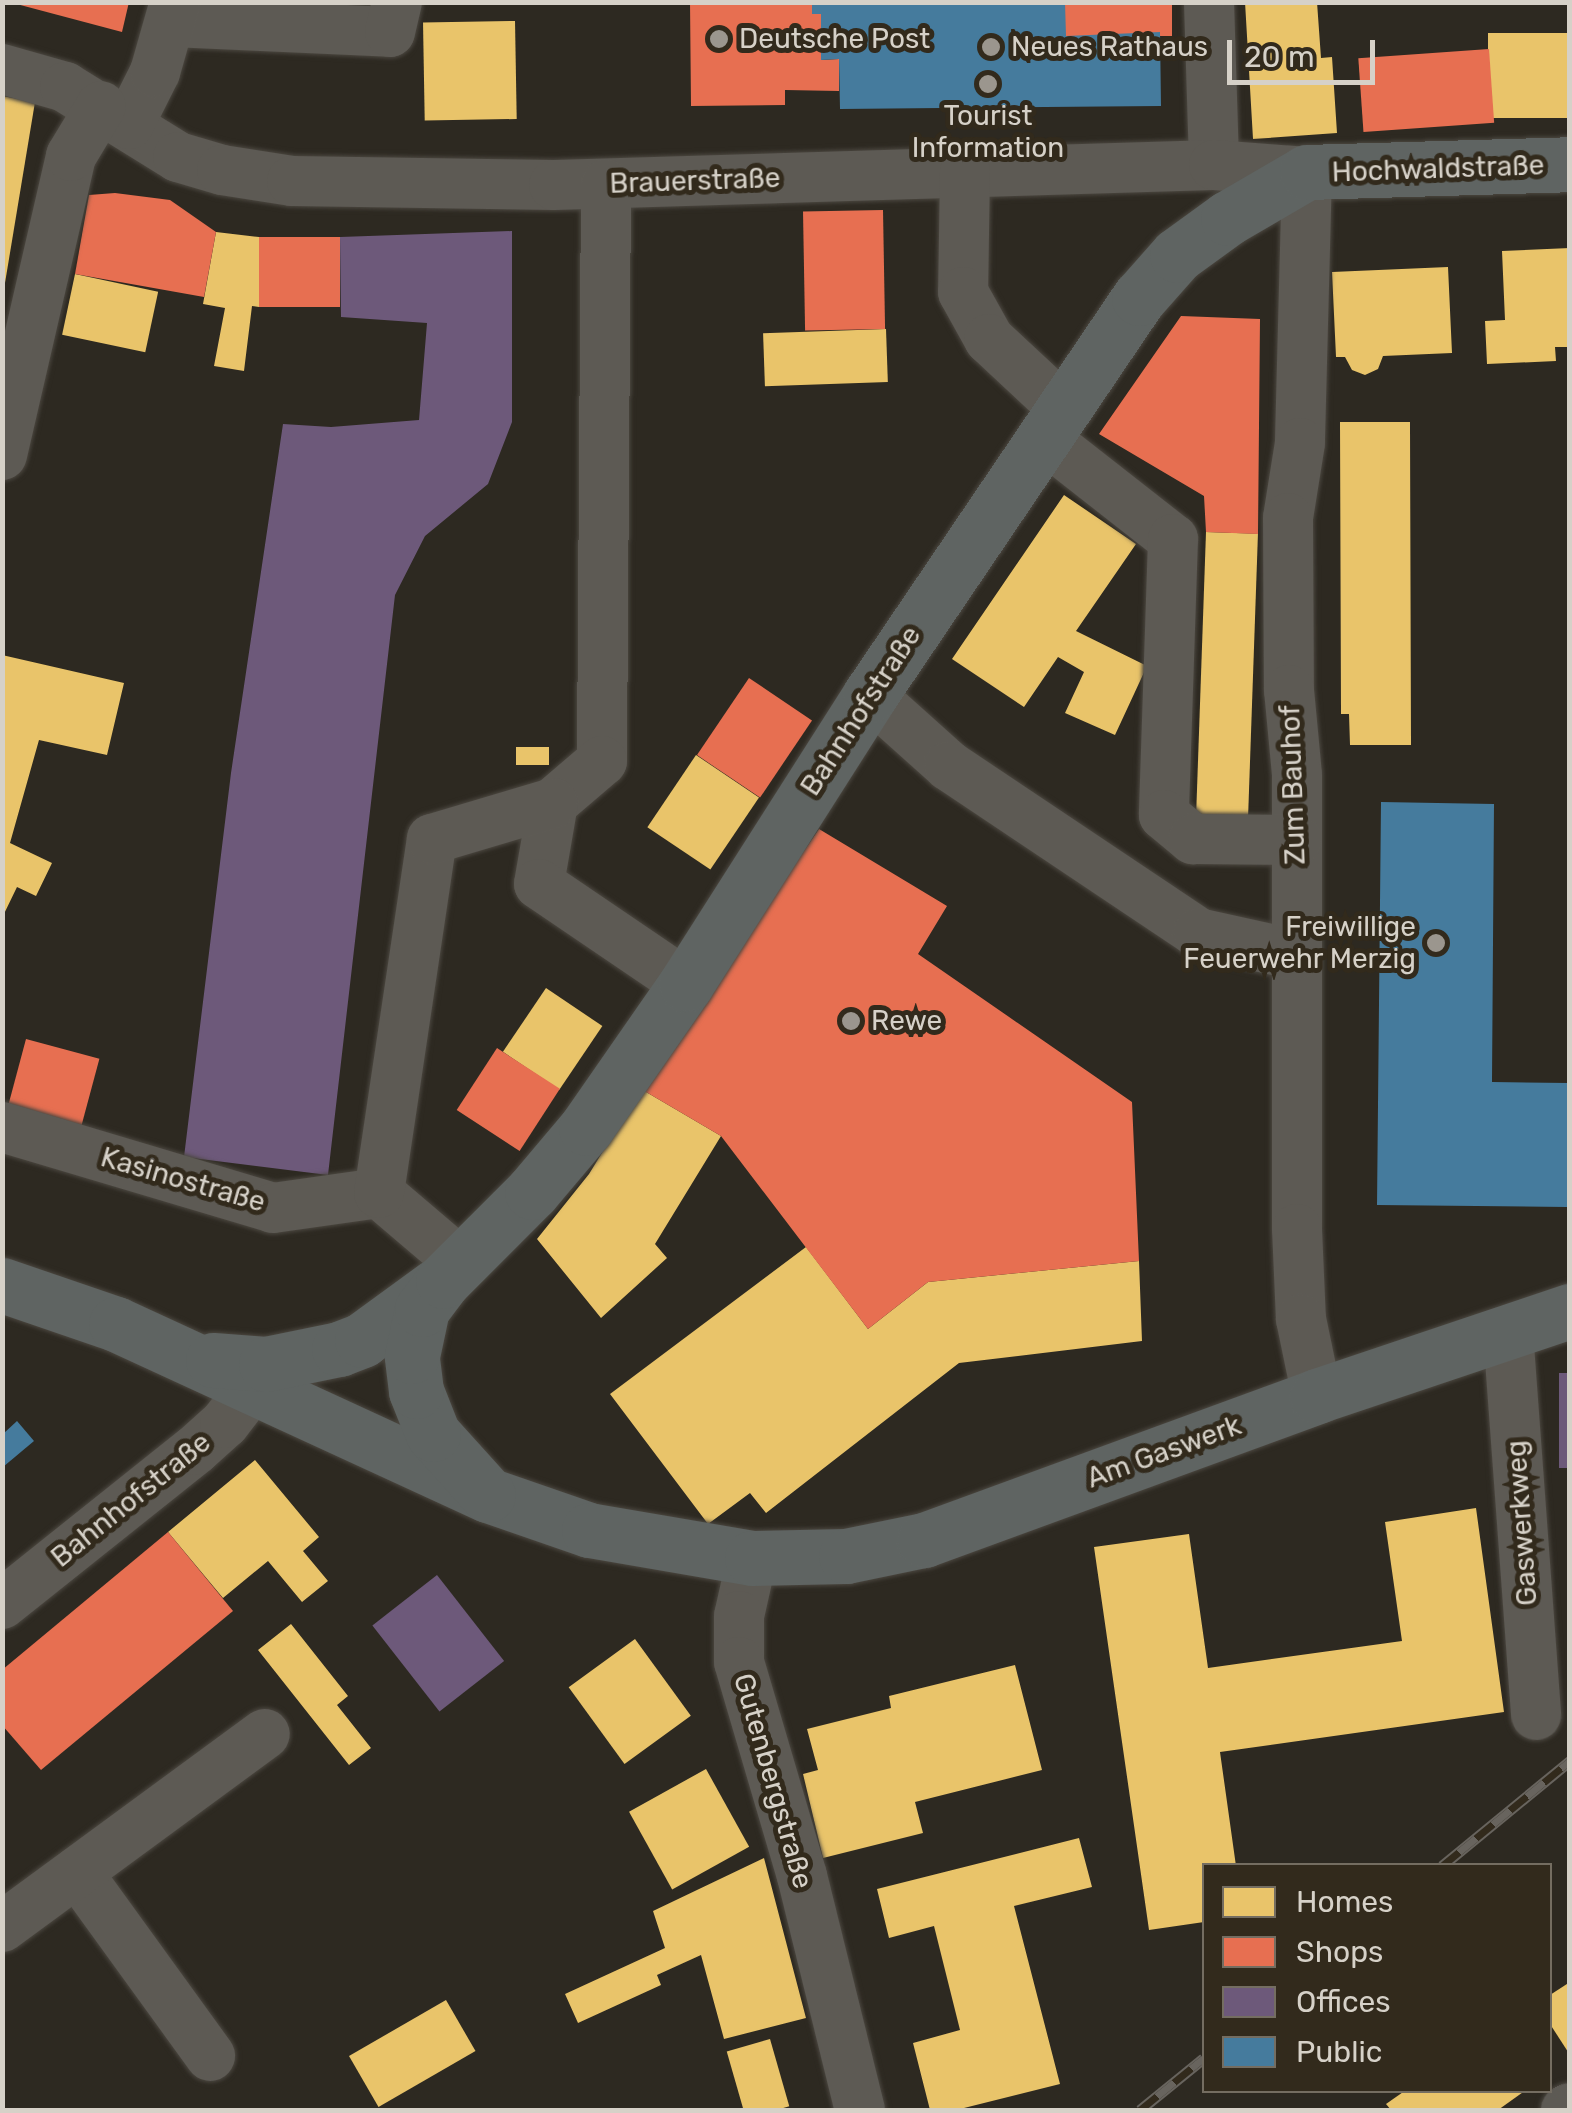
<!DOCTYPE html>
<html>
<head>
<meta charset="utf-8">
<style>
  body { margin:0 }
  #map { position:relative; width:1572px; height:2113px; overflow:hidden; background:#2d2921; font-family:Rubik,sans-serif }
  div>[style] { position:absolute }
  .homes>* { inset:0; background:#e9c46a; transform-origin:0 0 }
  .shops>* { inset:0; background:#e76f51; transform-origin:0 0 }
  .offices>* { inset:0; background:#6d597a; transform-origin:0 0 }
  .public>* { inset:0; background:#457b9d }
  .roads { filter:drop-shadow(0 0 2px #4b4740) drop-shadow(0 0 2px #4b4740) }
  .minor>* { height:50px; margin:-25px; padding:0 25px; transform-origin:25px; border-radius:25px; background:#5d5a54 }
  .major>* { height:55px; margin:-27.5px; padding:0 27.5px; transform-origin:27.5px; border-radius:27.5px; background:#5f6462 }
  .rail>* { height:11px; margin-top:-5.5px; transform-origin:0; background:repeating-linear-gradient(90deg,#322a1c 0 22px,#68645e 0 44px); box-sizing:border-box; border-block:2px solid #68645e }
  .dots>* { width:28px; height:28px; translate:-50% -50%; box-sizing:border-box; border:5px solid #322a1c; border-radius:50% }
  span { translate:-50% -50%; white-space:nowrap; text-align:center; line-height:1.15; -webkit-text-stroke:10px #322a1c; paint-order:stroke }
  .poi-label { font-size:28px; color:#d6d1c8 }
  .left { translate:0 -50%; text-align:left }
  .right { translate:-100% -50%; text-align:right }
  .street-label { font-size:28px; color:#d6d1c8 }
  .frame { position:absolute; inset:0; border:5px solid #d6d1c8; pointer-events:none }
  .legend { position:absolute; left:1202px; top:1863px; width:350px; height:230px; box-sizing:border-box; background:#322a1c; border:2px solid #746d61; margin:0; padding:12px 18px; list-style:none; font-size:30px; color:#d6d1c8 }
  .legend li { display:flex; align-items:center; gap:20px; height:50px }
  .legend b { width:50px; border:2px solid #746d61 }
  .scale { position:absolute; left:1227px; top:40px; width:148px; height:45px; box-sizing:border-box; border:5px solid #d6d1c8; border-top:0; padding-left:12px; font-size:30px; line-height:35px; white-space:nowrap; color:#d6d1c8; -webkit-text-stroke:8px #322a1c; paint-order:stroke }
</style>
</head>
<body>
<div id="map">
  <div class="homes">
    <i style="clip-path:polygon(1245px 2px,1317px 2px,1321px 58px,1332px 57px,1337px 133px,1253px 139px)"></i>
    <i style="left:515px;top:21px;width:98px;height:92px;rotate:89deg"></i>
    <i style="left:1570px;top:33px;width:85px;height:82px;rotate:90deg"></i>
    <i style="clip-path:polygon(2px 96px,35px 102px,4px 289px,2px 288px)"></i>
    <i style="clip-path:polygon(216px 232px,259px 237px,259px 307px,252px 306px,244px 371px,214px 366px,225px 308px,203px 304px)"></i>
    <i style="clip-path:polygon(1570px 248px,1570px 347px,1555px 347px,1556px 361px,1487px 364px,1485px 321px,1505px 320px,1502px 251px)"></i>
    <i style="clip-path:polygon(1448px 267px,1452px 353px,1383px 356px,1378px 369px,1365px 375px,1352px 370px,1345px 357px,1336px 357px,1332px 272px)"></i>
    <i style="left:75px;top:274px;width:85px;height:62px;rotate:12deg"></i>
    <i style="left:886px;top:329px;width:53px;height:123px;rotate:88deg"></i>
    <i style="clip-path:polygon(1340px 422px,1410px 422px,1411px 745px,1350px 745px,1349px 714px,1341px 714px)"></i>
    <i style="clip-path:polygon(1064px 495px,1136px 544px,1076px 631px,1147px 666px,1115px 735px,1065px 713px,1084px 672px,1058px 657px,1024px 707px,952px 659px)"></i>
    <i style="left:1206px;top:532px;width:52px;height:288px;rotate:2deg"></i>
    <i style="clip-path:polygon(2px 655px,124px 683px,107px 755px,39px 740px,10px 843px,52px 863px,36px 896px,17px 887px,2px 918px)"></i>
    <i style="left:516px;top:747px;width:33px;height:18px"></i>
    <i style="left:696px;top:755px;width:76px;height:87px;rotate:34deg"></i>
    <i style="left:546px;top:988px;width:68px;height:77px;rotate:34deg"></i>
    <i style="clip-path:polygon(641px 1089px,721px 1136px,655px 1244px,667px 1258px,601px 1318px,537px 1239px,589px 1174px)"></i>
    <i style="clip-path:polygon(806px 1247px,868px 1329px,928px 1282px,1139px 1261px,1142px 1341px,959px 1363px,766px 1513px,750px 1493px,708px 1524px,610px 1394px)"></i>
    <i style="clip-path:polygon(255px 1460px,319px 1537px,303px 1551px,328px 1581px,302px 1602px,268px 1561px,223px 1598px,168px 1532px)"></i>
    <i style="clip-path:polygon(1476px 1508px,1504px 1712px,1220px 1752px,1236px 1866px,1204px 1866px,1204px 1922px,1149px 1930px,1094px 1547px,1189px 1534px,1208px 1668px,1402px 1641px,1385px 1522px)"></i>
    <i style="clip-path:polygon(291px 1624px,348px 1696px,337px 1705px,371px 1748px,349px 1765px,258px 1650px)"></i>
    <i style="left:635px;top:1639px;width:95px;height:82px;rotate:54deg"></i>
    <i style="clip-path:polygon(1015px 1665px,1042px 1770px,915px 1802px,923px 1833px,823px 1858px,803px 1774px,818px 1770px,807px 1729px,891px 1708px,889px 1696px)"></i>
    <i style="left:706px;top:1769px;width:89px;height:88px;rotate:61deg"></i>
    <i style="clip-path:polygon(1079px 1838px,1092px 1887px,1014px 1906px,1060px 2084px,956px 2110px,930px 2110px,913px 2043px,960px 2030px,934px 1926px,889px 1938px,877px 1889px)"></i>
    <i style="clip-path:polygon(764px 1858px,806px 2018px,724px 2039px,701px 1955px,657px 1975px,661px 1985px,578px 2023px,565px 1994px,665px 1948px,653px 1911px)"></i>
    <i style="clip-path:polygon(1570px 1982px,1570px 2055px,1550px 2024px,1550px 1995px)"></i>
    <i style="left:446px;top:2000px;width:59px;height:112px;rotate:60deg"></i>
    <i style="left:770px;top:2039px;width:70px;height:45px;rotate:74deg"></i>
    <i style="clip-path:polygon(1406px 2090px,1526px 2090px,1498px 2110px,1391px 2110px,1386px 2104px)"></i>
  </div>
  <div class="shops">
    <i style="clip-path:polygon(9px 2px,129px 2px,122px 32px)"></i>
    <i style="clip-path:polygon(690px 2px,812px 2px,812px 14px,821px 14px,821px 60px,839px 59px,839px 91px,785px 90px,785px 105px,691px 106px)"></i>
    <i style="left:1065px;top:2px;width:107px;height:34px"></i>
    <i style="left:1489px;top:49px;width:74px;height:131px;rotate:86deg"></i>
    <i style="clip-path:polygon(115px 193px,170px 200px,216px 232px,204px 297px,75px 274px,89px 195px)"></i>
    <i style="left:883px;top:210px;width:119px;height:80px;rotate:89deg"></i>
    <i style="left:259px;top:237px;width:81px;height:70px"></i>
    <i style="clip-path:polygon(1181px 316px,1260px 319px,1258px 534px,1206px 532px,1204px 496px,1099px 434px)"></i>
    <i style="left:749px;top:678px;width:76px;height:93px;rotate:34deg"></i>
    <i style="clip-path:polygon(819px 829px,947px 906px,918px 954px,1132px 1102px,1139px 1261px,928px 1282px,868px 1329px,721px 1136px,641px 1089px)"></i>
    <i style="left:26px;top:1039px;width:76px;height:69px;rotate:15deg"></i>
    <i style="left:497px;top:1048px;width:75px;height:74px;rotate:33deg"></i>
    <i style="clip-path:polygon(168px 1532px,233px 1611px,41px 1770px,2px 1725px,2px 1670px)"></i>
  </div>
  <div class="offices">
    <i style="clip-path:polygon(512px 231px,512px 422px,488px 484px,425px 536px,395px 595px,328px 1175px,184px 1157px,231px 773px,283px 424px,331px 427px,419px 420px,427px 323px,341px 317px,340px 237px)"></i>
    <i style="left:1559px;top:1373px;width:11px;height:95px"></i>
    <i style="left:437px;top:1575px;width:109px;height:82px;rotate:52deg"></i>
  </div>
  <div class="public">
    <i style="clip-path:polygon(812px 2px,1065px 2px,1066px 36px,1160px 32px,1161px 106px,840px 109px,839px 59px,821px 60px,821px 14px,812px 14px)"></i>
    <i style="clip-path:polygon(1381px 802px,1494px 804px,1492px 1082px,1568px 1083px,1567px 1207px,1377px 1205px)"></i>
    <i style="clip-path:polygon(17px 1421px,34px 1441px,3px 1467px,3px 1434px)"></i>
  </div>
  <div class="roads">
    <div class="minor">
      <i style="left:1209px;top:2px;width:163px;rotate:88.2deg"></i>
      <i style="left:172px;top:22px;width:218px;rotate:2.6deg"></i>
      <i style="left:390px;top:32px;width:31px;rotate:-77deg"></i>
      <i style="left:2px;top:69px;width:66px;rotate:15.9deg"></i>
      <i style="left:65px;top:87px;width:133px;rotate:31.8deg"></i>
      <i style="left:178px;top:157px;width:46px;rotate:16.5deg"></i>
      <i style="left:222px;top:170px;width:71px;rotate:8.9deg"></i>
      <i style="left:292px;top:181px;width:262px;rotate:0.9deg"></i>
      <i style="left:554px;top:185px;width:660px;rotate:-1.74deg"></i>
      <i style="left:1214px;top:165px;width:93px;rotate:4.3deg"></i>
      <i style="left:1307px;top:172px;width:271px;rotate:91.5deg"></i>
      <i style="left:1300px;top:443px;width:76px;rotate:99.1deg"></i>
      <i style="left:1288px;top:518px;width:172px;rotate:89.7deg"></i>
      <i style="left:1289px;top:690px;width:85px;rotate:84.6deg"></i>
      <i style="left:1297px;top:775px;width:454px;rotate:90deg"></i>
      <i style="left:1297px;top:1229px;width:90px;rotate:87.5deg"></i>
      <i style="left:1301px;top:1319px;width:79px;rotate:78.3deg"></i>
      <i style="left:129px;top:124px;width:58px;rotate:-63.4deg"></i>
      <i style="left:155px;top:72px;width:73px;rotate:-74.1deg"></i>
      <i style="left:965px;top:171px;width:121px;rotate:90.9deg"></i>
      <i style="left:963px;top:292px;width:54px;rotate:61deg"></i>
      <i style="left:989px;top:339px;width:101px;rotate:43deg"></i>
      <i style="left:606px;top:184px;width:577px;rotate:90.4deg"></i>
      <i style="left:602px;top:761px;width:65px;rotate:139.4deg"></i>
      <i style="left:553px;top:803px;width:82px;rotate:99.8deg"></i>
      <i style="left:539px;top:884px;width:178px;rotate:34.2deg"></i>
      <i style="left:1044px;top:438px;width:164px;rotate:38.1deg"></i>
      <i style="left:1173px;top:539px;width:276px;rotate:91.9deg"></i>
      <i style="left:1164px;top:815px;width:38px;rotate:40deg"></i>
      <i style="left:1193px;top:839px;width:104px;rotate:0.6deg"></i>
      <i style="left:2px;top:455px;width:307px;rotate:-77deg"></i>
      <i style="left:71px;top:156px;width:58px;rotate:-59deg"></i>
      <i style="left:870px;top:695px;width:106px;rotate:41.9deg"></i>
      <i style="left:949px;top:766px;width:300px;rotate:33.8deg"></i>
      <i style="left:1198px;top:933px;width:101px;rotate:12.5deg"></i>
      <i style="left:2px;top:1127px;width:283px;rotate:16.6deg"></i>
      <i style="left:273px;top:1208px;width:107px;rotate:-8.1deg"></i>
      <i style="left:379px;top:1193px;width:106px;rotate:40.4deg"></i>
      <i style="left:379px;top:1193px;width:358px;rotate:-81.5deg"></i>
      <i style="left:432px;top:839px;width:126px;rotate:-16.6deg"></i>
      <i style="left:1508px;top:1332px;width:384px;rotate:85.8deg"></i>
      <i style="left:752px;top:1558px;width:59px;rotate:102.6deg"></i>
      <i style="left:739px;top:1616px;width:46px;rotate:90deg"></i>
      <i style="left:739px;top:1662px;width:223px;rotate:73.6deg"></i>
      <i style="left:802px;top:1876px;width:241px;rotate:76.1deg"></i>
      <i style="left:2px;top:1604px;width:247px;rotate:-38.6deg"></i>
      <i style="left:195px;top:1450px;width:40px;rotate:-42deg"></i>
      <i style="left:225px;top:1423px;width:44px;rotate:-52.4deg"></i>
      <i style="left:77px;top:1872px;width:227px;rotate:54.1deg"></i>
      <i style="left:2px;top:1927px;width:326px;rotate:-36.3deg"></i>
      <i style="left:1566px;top:2110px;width:4px;rotate:-27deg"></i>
    </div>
    <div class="major">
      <i style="left:2px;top:1285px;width:120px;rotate:18.9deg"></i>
      <i style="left:116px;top:1324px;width:409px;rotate:24.7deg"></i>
      <i style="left:488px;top:1495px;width:107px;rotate:19.1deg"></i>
      <i style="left:589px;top:1530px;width:165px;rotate:9.7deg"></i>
      <i style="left:752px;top:1558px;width:94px;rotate:-1.2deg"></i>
      <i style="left:846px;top:1556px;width:80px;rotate:-11.6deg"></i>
      <i style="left:924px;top:1540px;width:419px;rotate:-20.1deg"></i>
      <i style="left:1317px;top:1396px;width:267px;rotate:-18.6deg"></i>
      <i style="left:213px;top:1360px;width:53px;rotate:4.3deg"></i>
      <i style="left:266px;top:1364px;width:75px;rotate:-11.6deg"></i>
      <i style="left:339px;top:1349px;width:25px;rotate:-21deg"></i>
      <i style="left:362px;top:1340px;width:92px;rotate:-36.1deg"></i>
      <i style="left:488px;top:1495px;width:82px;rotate:-132deg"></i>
      <i style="left:433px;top:1434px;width:46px;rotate:-111.6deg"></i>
      <i style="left:416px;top:1391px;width:35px;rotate:-97deg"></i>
      <i style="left:412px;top:1356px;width:48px;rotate:-78deg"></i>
      <i style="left:422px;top:1309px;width:35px;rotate:-53deg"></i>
      <i style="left:443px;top:1281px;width:126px;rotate:-45deg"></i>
      <i style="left:532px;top:1192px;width:84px;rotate:-49.8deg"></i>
      <i style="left:586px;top:1128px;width:175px;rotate:-55.2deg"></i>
      <i style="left:686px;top:984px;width:343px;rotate:-57.5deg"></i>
      <i style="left:870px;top:695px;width:480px;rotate:-55.9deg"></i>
      <i style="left:1139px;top:298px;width:57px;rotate:-48.5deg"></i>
      <i style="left:1177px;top:255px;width:63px;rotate:-36deg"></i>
      <i style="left:1228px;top:218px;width:91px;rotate:-30.2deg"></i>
      <i style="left:1307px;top:172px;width:263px;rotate:-1.7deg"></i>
    </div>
  </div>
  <div class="rail">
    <i style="left:1442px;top:1866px;width:166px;rotate:-39.4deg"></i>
    <i style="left:1140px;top:2110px;width:82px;rotate:-39.1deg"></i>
  </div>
  <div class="dots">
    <i style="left:719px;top:39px;background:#9b968e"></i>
    <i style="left:991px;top:47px;background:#9b968e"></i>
    <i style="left:988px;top:84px;background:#9b968e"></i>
    <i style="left:1436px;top:943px;background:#9b968e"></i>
    <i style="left:851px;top:1021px;background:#9b968e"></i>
  </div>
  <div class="poi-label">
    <span class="left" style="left:739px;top:39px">Deutsche Post</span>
    <span class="left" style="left:1011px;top:47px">Neues Rathaus</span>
    <span style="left:988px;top:132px">Tourist<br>Information</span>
    <span class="right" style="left:1416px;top:943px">Freiwillige<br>Feuerwehr Merzig</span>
    <span class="left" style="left:871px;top:1021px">Rewe</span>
  </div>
  <div class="street-label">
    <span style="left:1438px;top:169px;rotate:-2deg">Hochwaldstraße</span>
    <span style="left:695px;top:181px;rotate:-2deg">Brauerstraße</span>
    <span style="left:861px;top:711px;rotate:-57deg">Bahnhofstraße</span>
    <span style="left:1293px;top:785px;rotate:-92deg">Zum Bauhof</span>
    <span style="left:183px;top:1180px;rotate:16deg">Kasinostraße</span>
    <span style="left:1164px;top:1452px;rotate:-20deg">Am Gaswerk</span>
    <span style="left:131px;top:1500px;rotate:-39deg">Bahnhofstraße</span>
    <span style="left:1522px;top:1523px;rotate:-94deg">Gaswerkweg</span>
    <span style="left:773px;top:1781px;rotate:74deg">Gutenbergstraße</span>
  </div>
  <div class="frame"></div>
  <ul class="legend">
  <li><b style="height:28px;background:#e9c46a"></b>Homes</li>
  <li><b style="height:28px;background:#e76f51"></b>Shops</li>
  <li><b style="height:28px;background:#6d597a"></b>Offices</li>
  <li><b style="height:28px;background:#457b9d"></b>Public</li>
  </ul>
  <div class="scale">20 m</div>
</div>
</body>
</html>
